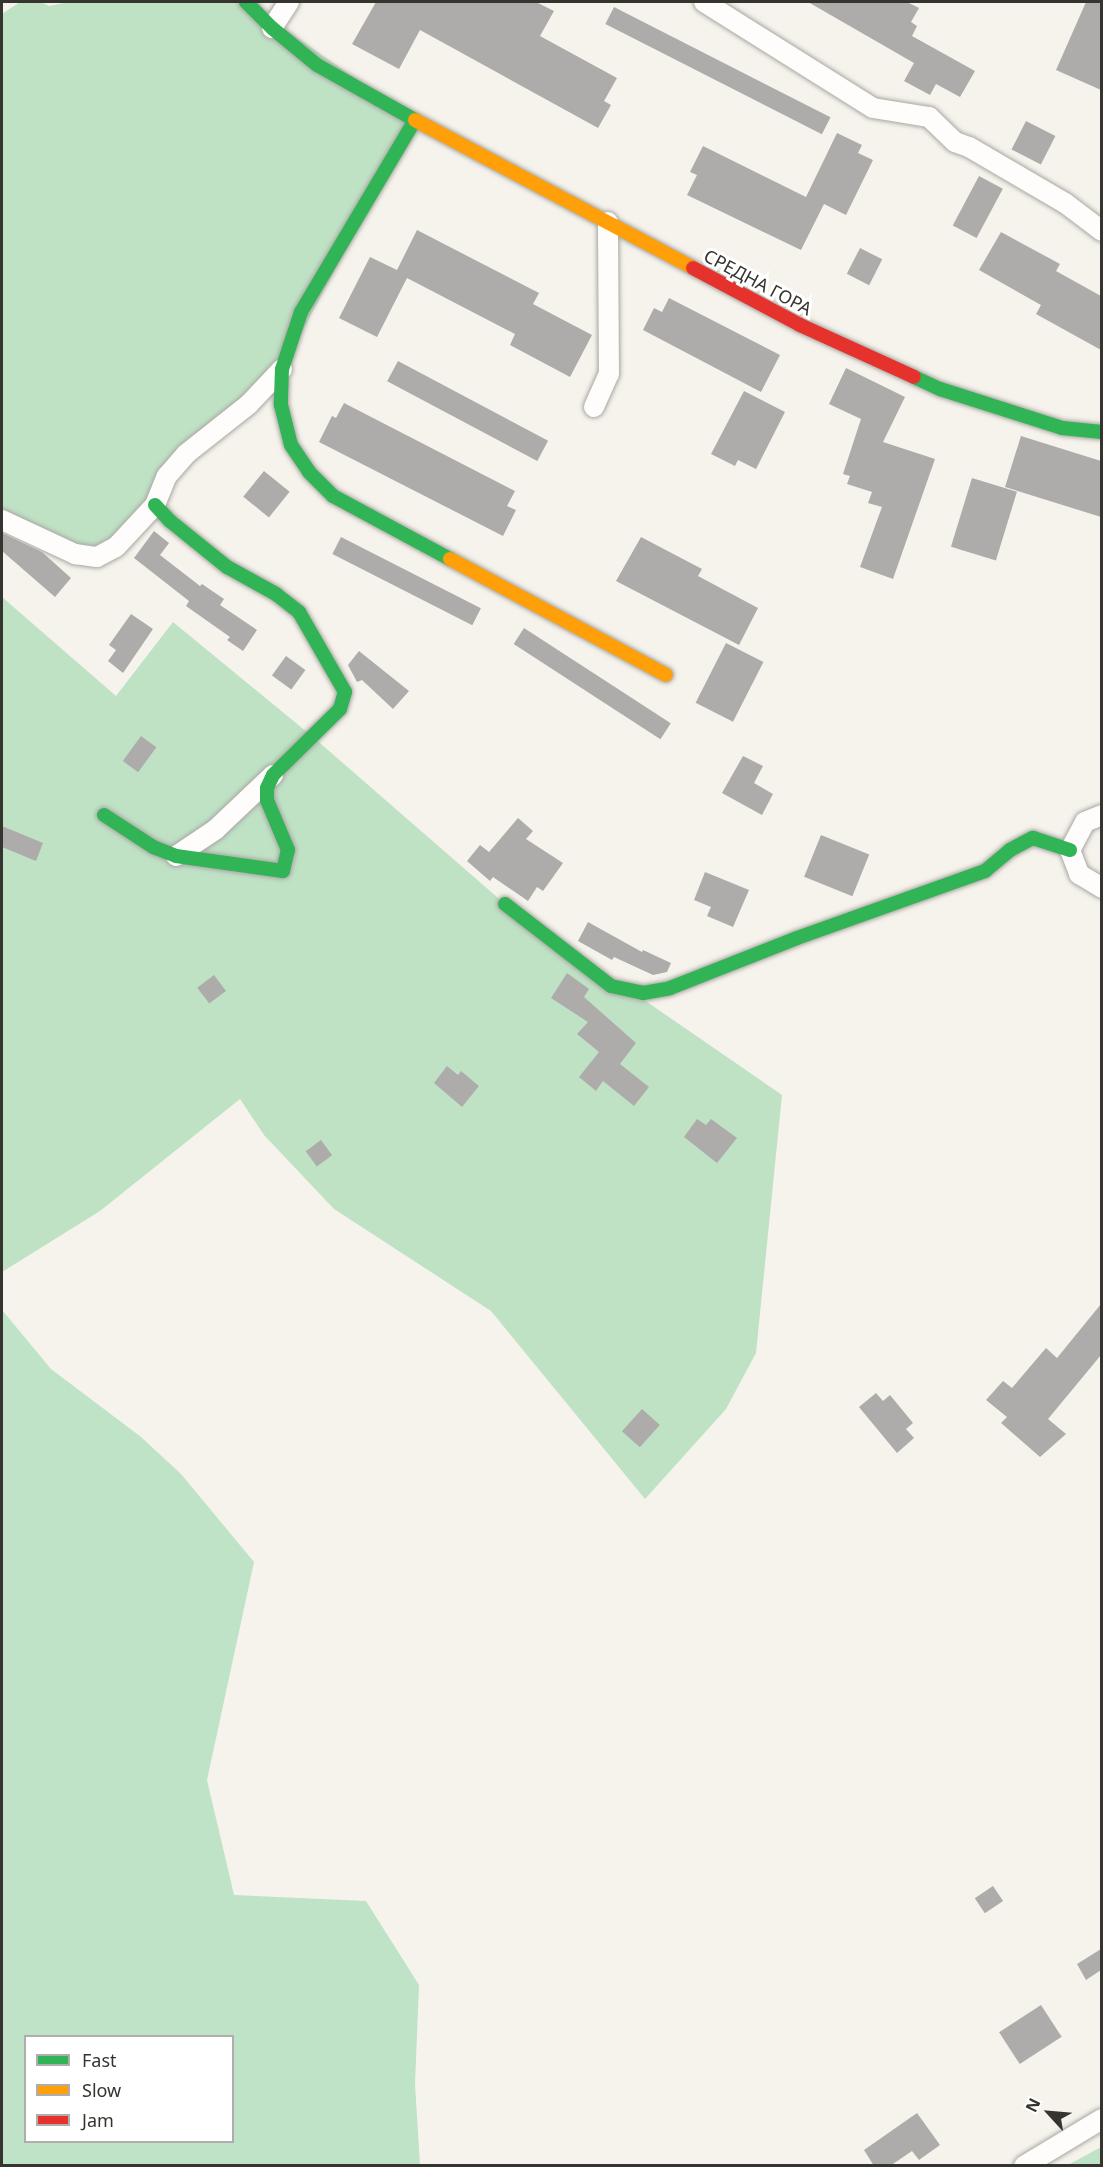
<!DOCTYPE html>
<html>
<head>
<meta charset="utf-8">
<style>
  body { margin:0 }
  #map { position:relative; width:1103px; height:2167px; overflow:hidden; background:#f5f3ec; font-family:"Noto Sans",sans-serif }
  div>[style] { position:absolute }
  .green>* { inset:0; background:#bfe2c5 }
  .forest>* { inset:0; background:#bee3c6 }
  .building>* { inset:0; background:#aeacaa; transform-origin:0 0 }
  .roads { filter:drop-shadow(0 0 2px #a9a7a2) drop-shadow(0 0 2px #a9a7a2) }
  .street>* { height:20px; margin:-10px; padding:0 10px; transform-origin:10px; border-radius:10px; background:#fefdfc }
  .fast>* { height:14px; margin:-7px; padding:0 7px; transform-origin:7px; border-radius:7px; background:#30b455 }
  .slow>* { height:14px; margin:-7px; padding:0 7px; transform-origin:7px; border-radius:7px; background:#ff9f0a }
  .jam>* { height:14px; margin:-7px; padding:0 7px; transform-origin:7px; border-radius:7px; background:#e5322d }
  span { translate:-50% -50%; white-space:nowrap; text-align:center; line-height:1.15; -webkit-text-stroke:6px #fff; paint-order:stroke }
  .street-label { font-size:18px; color:#36342f }
  .frame { position:absolute; inset:0; border:3px solid #36342f; pointer-events:none }
  .legend { position:absolute; left:24px; top:2035px; width:210px; height:108px; box-sizing:border-box; background:#fff; border:2px solid #afaeac; margin:0; padding:8px 10px; list-style:none; font-size:18px; color:#36342f }
  .legend li { display:flex; align-items:center; gap:12px; height:30px }
  .legend b { width:30px; border:2px solid #afaeac }
  .north { position:absolute; left:1019px; top:2083px; width:60px; height:60px; -webkit-text-stroke:4px #fff; paint-order:stroke; rotate:296deg; font-size:16px; font-weight:700; line-height:24px; text-align:center; color:#36342f }
  .north::after { content:''; display:block; margin:auto; width:21px; height:27px; background:#36342f; clip-path:polygon(50% 0,100% 100%,50% 72%,0 100%) }
</style>
</head>
<body>
<div id="map">
  <div class="green">
    <i style="clip-path:polygon(20px 2px,41px 2px,49px 6px,69px 2px,246px 2px,415px 120px,282px 369px,97px 557px,2px 520px,2px 14px)"></i>
    <i style="clip-path:polygon(2px 597px,116px 696px,173px 622px,313px 737px,505px 904px,782px 1095px,756px 1353px,726px 1409px,645px 1499px,491px 1311px,334px 1209px,264px 1135px,240px 1099px,100px 1211px,2px 1272px)"></i>
  </div>
  <div class="forest">
    <i style="clip-path:polygon(evenodd,2px 1310px,51px 1369px,141px 1437px,181px 1474px,254px 1562px,207px 1780px,234px 1895px,366px 1901px,419px 1985px,415px 2084px,420px 2165px,2px 2165px,2px 1310px,26px 2036px,232px 2036px,232px 2142px,26px 2142px,26px 2036px)"></i>
    <i style="clip-path:polygon(1101px 2147px,1101px 2165px,1068px 2165px)"></i>
  </div>
  <div class="building">
    <i style="clip-path:polygon(376px 2px,536px 2px,554px 11px,540px 36px,617px 78px,604px 101px,611px 105px,598px 128px,420px 30px,399px 69px,352px 44px)"></i>
    <i style="clip-path:polygon(808px 2px,907px 2px,919px 8px,911px 22px,917px 26px,912px 36px,975px 71px,960px 97px,936px 84px,930px 95px,904px 81px,914px 63px)"></i>
    <i style="clip-path:polygon(1086px 2px,1101px 2px,1101px 90px,1056px 70px)"></i>
    <i style="left:614px;top:7px;width:243px;height:19px;rotate:27deg"></i>
    <i style="left:1026px;top:121px;width:33px;height:32px;rotate:27deg"></i>
    <i style="clip-path:polygon(837px 133px,862px 145px,858px 153px,873px 160px,846px 215px,824px 204px,801px 250px,687px 195px,697px 175px,690px 172px,703px 146px,806px 197px)"></i>
    <i style="left:979px;top:176px;width:27px;height:56px;rotate:28deg"></i>
    <i style="clip-path:polygon(417px 230px,539px 293px,533px 304px,592px 335px,570px 377px,510px 345px,515px 334px,407px 278px,377px 337px,339px 318px,370px 257px,397px 270px)"></i>
    <i style="clip-path:polygon(1001px 232px,1060px 264px,1056px 271px,1101px 296px,1101px 350px,1036px 314px,1041px 305px,979px 270px)"></i>
    <i style="left:860px;top:248px;width:25px;height:29px;rotate:27deg"></i>
    <i style="clip-path:polygon(669px 298px,780px 355px,761px 392px,643px 330px,654px 308px,662px 312px)"></i>
    <i style="left:398px;top:361px;width:170px;height:23px;rotate:28deg"></i>
    <i style="clip-path:polygon(846px 368px,905px 397px,883px 442px,935px 459px,893px 579px,860px 567px,882px 507px,868px 503px,872px 492px,847px 484px,850px 476px,843px 474px,861px 419px,829px 404px)"></i>
    <i style="clip-path:polygon(744px 391px,785px 412px,756px 469px,738px 460px,735px 466px,711px 454px)"></i>
    <i style="clip-path:polygon(344px 403px,515px 491px,507px 506px,516px 510px,503px 536px,319px 442px,332px 416px,336px 418px)"></i>
    <i style="clip-path:polygon(1021px 436px,1101px 461px,1101px 517px,1005px 487px)"></i>
    <i style="left:264px;top:471px;width:33px;height:33px;rotate:39deg"></i>
    <i style="left:972px;top:478px;width:47px;height:72px;rotate:17deg"></i>
    <i style="clip-path:polygon(154px 531px,169px 543px,160px 555px,200px 586px,202px 584px,224px 599px,220px 605px,257px 630px,243px 651px,227px 640px,230px 637px,186px 606px,189px 601px,134px 558px)"></i>
    <i style="clip-path:polygon(2px 533px,42px 552px,71px 578px,55px 597px,2px 551px)"></i>
    <i style="left:341px;top:537px;width:157px;height:19px;rotate:27deg"></i>
    <i style="clip-path:polygon(641px 537px,702px 569px,698px 576px,758px 608px,739px 645px,616px 581px)"></i>
    <i style="clip-path:polygon(131px 614px,153px 629px,123px 673px,108px 661px,116px 650px,109px 645px)"></i>
    <i style="left:524px;top:628px;width:175px;height:19px;rotate:33deg"></i>
    <i style="left:726px;top:643px;width:42px;height:67px;rotate:27deg"></i>
    <i style="clip-path:polygon(359px 651px,409px 691px,393px 709px,362px 680px,357px 682px,348px 665px)"></i>
    <i style="left:286px;top:656px;width:24px;height:24px;rotate:36deg"></i>
    <i style="left:141px;top:736px;width:19px;height:31px;rotate:36deg"></i>
    <i style="clip-path:polygon(743px 756px,763px 766px,754px 783px,773px 794px,762px 815px,722px 793px)"></i>
    <i style="clip-path:polygon(518px 818px,533px 831px,526px 839px,563px 863px,543px 891px,537px 887px,528px 901px,493px 877px,490px 881px,467px 861px,480px 845px,489px 852px)"></i>
    <i style="clip-path:polygon(2px 826px,43px 843px,36px 861px,2px 847px)"></i>
    <i style="left:821px;top:835px;width:52px;height:45px;rotate:22deg"></i>
    <i style="clip-path:polygon(705px 872px,749px 890px,733px 927px,707px 916px,711px 907px,694px 900px)"></i>
    <i style="clip-path:polygon(588px 922px,642px 952px,643px 950px,671px 963px,667px 972px,653px 975px,614px 957px,612px 960px,578px 941px)"></i>
    <i style="clip-path:polygon(567px 973px,589px 989px,584px 997px,636px 1043px,620px 1064px,649px 1087px,634px 1106px,603px 1081px,596px 1091px,579px 1077px,599px 1052px,577px 1034px,588px 1022px,551px 998px)"></i>
    <i style="left:214px;top:975px;width:20px;height:21px;rotate:53deg"></i>
    <i style="clip-path:polygon(447px 1066px,458px 1075px,461px 1071px,479px 1086px,462px 1107px,434px 1083px)"></i>
    <i style="clip-path:polygon(697px 1119px,706px 1125px,711px 1119px,737px 1138px,717px 1163px,684px 1137px)"></i>
    <i style="left:321px;top:1140px;width:19px;height:19px;rotate:54deg"></i>
    <i style="clip-path:polygon(1101px 1304px,1101px 1355px,1048px 1419px,1066px 1434px,1040px 1457px,1001px 1423px,1007px 1417px,986px 1400px,1003px 1381px,1012px 1388px,1046px 1348px,1057px 1358px)"></i>
    <i style="clip-path:polygon(876px 1393px,883px 1401px,890px 1395px,913px 1423px,906px 1429px,914px 1438px,897px 1453px,859px 1407px)"></i>
    <i style="left:642px;top:1409px;width:24px;height:30px;rotate:42deg"></i>
    <i style="left:993px;top:1886px;width:18px;height:22px;rotate:56deg"></i>
    <i style="clip-path:polygon(1101px 1949px,1101px 1970px,1086px 1980px,1077px 1964px)"></i>
    <i style="left:1041px;top:2005px;width:38px;height:50px;rotate:57deg"></i>
    <i style="clip-path:polygon(917px 2113px,940px 2145px,919px 2160px,912px 2151px,890px 2166px,874px 2166px,864px 2150px)"></i>
  </div>
  <div class="roads">
    <div class="street">
      <i style="left:704px;top:2px;width:199px;rotate:32.1deg"></i>
      <i style="left:873px;top:108px;width:57px;rotate:9.1deg"></i>
      <i style="left:929px;top:117px;width:36px;rotate:44deg"></i>
      <i style="left:955px;top:142px;width:15px;rotate:20deg"></i>
      <i style="left:969px;top:147px;width:111px;rotate:30.3deg"></i>
      <i style="left:1065px;top:203px;width:46px;rotate:37.1deg"></i>
      <i style="left:272px;top:28px;width:31px;rotate:-57deg"></i>
      <i style="left:594px;top:407px;width:36px;rotate:-66deg"></i>
      <i style="left:609px;top:374px;width:152px;rotate:-90.4deg"></i>
      <i style="left:2px;top:520px;width:81px;rotate:25deg"></i>
      <i style="left:75px;top:554px;width:22px;rotate:8deg"></i>
      <i style="left:97px;top:557px;width:21px;rotate:-28deg"></i>
      <i style="left:116px;top:547px;width:57px;rotate:-47.1deg"></i>
      <i style="left:155px;top:505px;width:31px;rotate:-68deg"></i>
      <i style="left:167px;top:476px;width:29px;rotate:-49deg"></i>
      <i style="left:186px;top:454px;width:80px;rotate:-38.4deg"></i>
      <i style="left:249px;top:404px;width:48px;rotate:-46.7deg"></i>
      <i style="left:1102px;top:815px;width:18px;rotate:158deg"></i>
      <i style="left:1085px;top:822px;width:32px;rotate:118deg"></i>
      <i style="left:1070px;top:850px;width:26px;rotate:69deg"></i>
      <i style="left:1079px;top:874px;width:27px;rotate:31deg"></i>
      <i style="left:176px;top:856px;width:47px;rotate:-33.7deg"></i>
      <i style="left:215px;top:830px;width:80px;rotate:-43.5deg"></i>
      <i style="left:1024px;top:2166px;width:91px;rotate:-31.1deg"></i>
    </div>
    <div class="fast">
      <i style="left:246px;top:2px;width:37px;rotate:45deg"></i>
      <i style="left:272px;top:28px;width:58px;rotate:39.4deg"></i>
      <i style="left:317px;top:65px;width:112px;rotate:29.3deg"></i>
      <i style="left:415px;top:120px;width:223px;rotate:120.7deg"></i>
      <i style="left:301px;top:312px;width:60px;rotate:108.4deg"></i>
      <i style="left:282px;top:369px;width:36px;rotate:92deg"></i>
      <i style="left:281px;top:405px;width:41px;rotate:76deg"></i>
      <i style="left:291px;top:445px;width:32px;rotate:56deg"></i>
      <i style="left:309px;top:472px;width:34px;rotate:45deg"></i>
      <i style="left:333px;top:496px;width:133px;rotate:28.3deg"></i>
      <i style="left:914px;top:377px;width:29px;rotate:25deg"></i>
      <i style="left:940px;top:389px;width:128px;rotate:17.7deg"></i>
      <i style="left:1062px;top:428px;width:40px;rotate:5.7deg"></i>
      <i style="left:104px;top:815px;width:59px;rotate:33.1deg"></i>
      <i style="left:153px;top:847px;width:25px;rotate:21deg"></i>
      <i style="left:176px;top:856px;width:108px;rotate:8deg"></i>
      <i style="left:283px;top:871px;width:22px;rotate:-77deg"></i>
      <i style="left:288px;top:850px;width:54px;rotate:-112.8deg"></i>
      <i style="left:267px;top:800px;width:12px;rotate:-90deg"></i>
      <i style="left:267px;top:788px;width:14px;rotate:-65deg"></i>
      <i style="left:273px;top:775px;width:94px;rotate:-44.6deg"></i>
      <i style="left:340px;top:709px;width:18px;rotate:-74deg"></i>
      <i style="left:345px;top:692px;width:92px;rotate:-119.9deg"></i>
      <i style="left:299px;top:612px;width:29px;rotate:-142deg"></i>
      <i style="left:276px;top:594px;width:56px;rotate:-151.1deg"></i>
      <i style="left:227px;top:567px;width:73px;rotate:-141.1deg"></i>
      <i style="left:170px;top:521px;width:22px;rotate:-133deg"></i>
      <i style="left:505px;top:904px;width:134px;rotate:37.7deg"></i>
      <i style="left:611px;top:986px;width:33px;rotate:12deg"></i>
      <i style="left:643px;top:993px;width:27px;rotate:-10deg"></i>
      <i style="left:670px;top:988px;width:136px;rotate:-21.5deg"></i>
      <i style="left:797px;top:938px;width:200px;rotate:-19.6deg"></i>
      <i style="left:985px;top:871px;width:33px;rotate:-40deg"></i>
      <i style="left:1010px;top:850px;width:26px;rotate:-28deg"></i>
      <i style="left:1033px;top:838px;width:39px;rotate:18deg"></i>
    </div>
    <div class="slow">
      <i style="left:415px;top:120px;width:315px;rotate:28deg"></i>
      <i style="left:450px;top:559px;width:245px;rotate:28.2deg"></i>
    </div>
    <div class="jam">
      <i style="left:693px;top:268px;width:121px;rotate:28deg"></i>
      <i style="left:800px;top:325px;width:125px;rotate:24.5deg"></i>
    </div>
  </div>
  <div class="street-label">
    <span style="left:758px;top:282px;rotate:28deg">СРЕДНА ГОРА</span>
  </div>
  <div class="frame"></div>
  <ul class="legend">
  <li><b style="height:8px;background:#30b455"></b>Fast</li>
  <li><b style="height:8px;background:#ff9f0a"></b>Slow</li>
  <li><b style="height:8px;background:#e5322d"></b>Jam</li>
  </ul>
  <div class="north">N</div>
</div>
</body>
</html>
